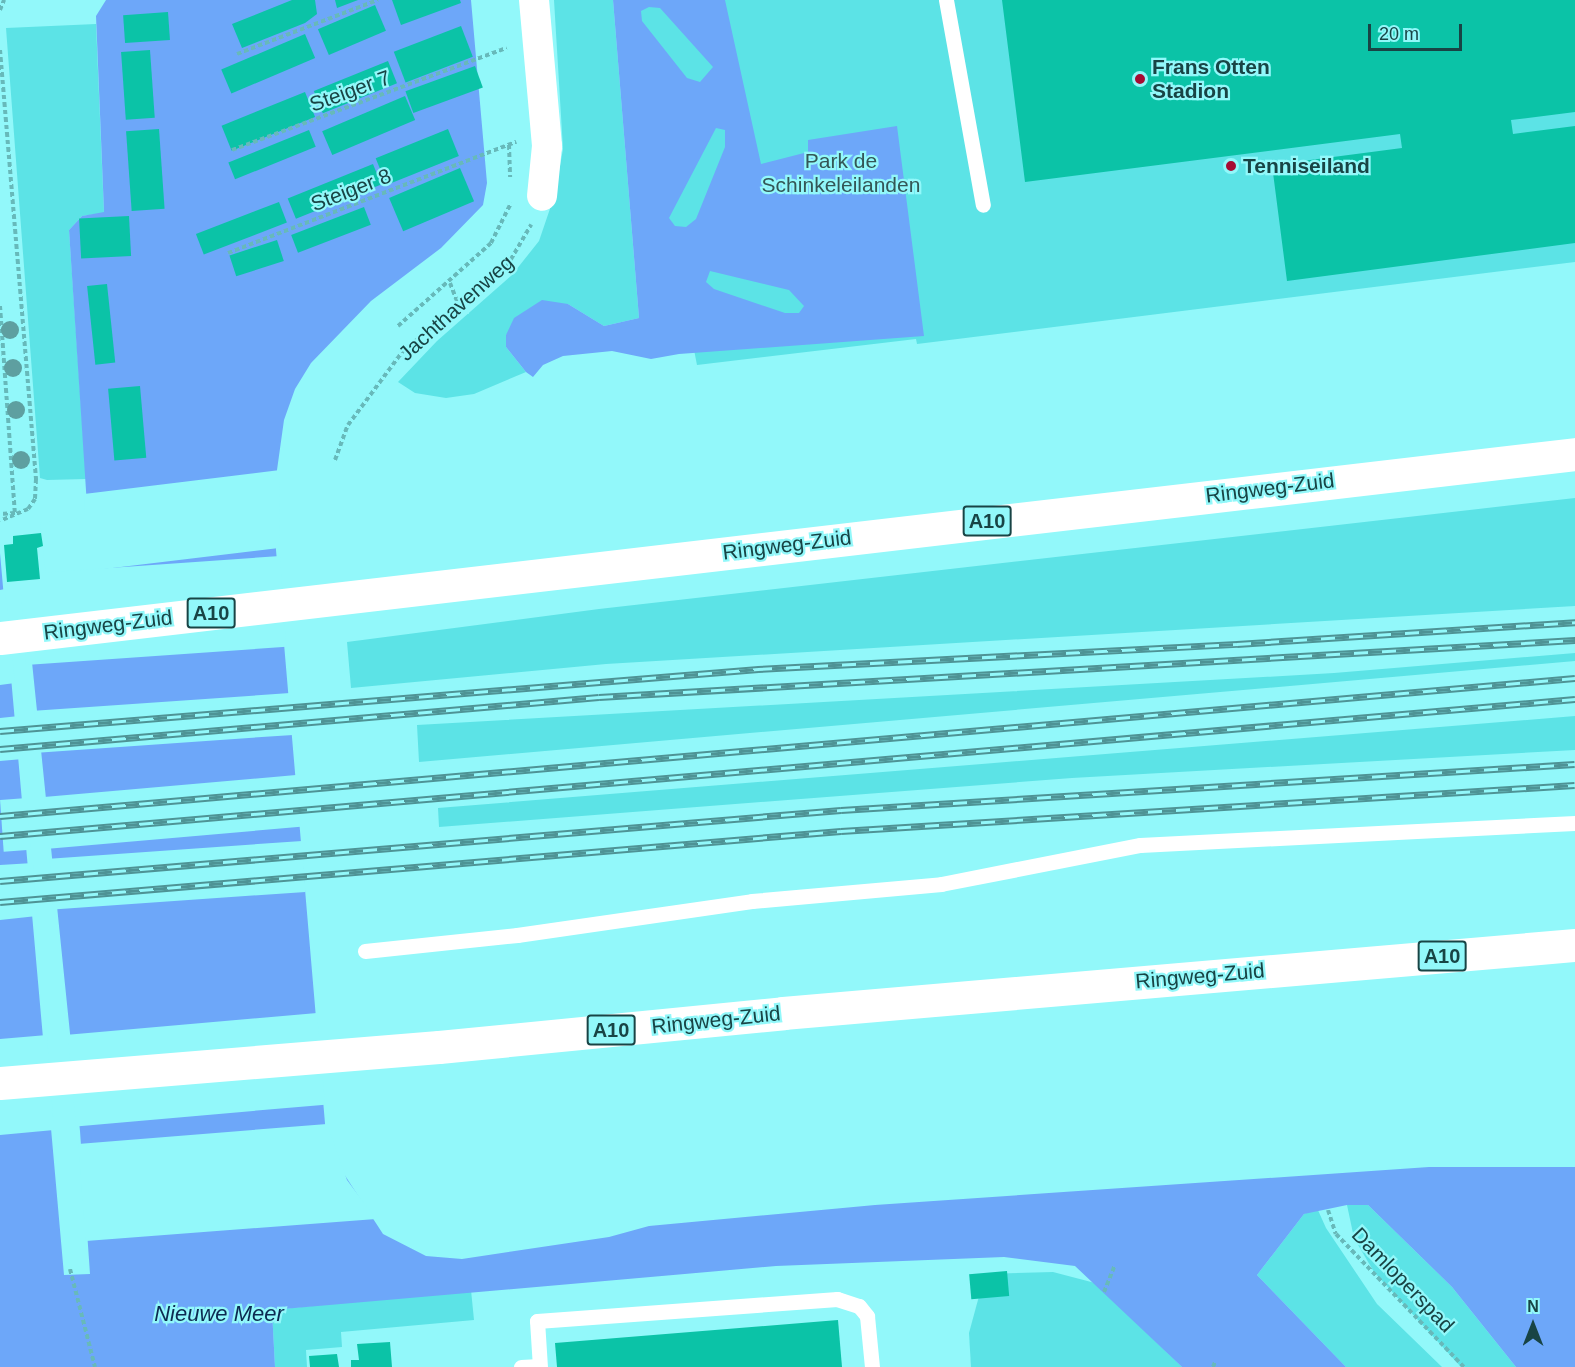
<!DOCTYPE html>
<html>
<head>
<meta charset="utf-8">
<style>
  body { margin:0 }
  #map { position:relative; width:1575px; height:1367px; overflow:hidden; background:#92f8fa; font-family:Arial,sans-serif }
  div>[style] { position:absolute }
  .green>* { inset:0; background:#5ce3e6 }
  .water>* { inset:0; background:#6da7f9 }
  .pier>* { inset:0; background:#92f8fa; transform-origin:0 0 }
  .building>* { inset:0; background:#0bc3a7; transform-origin:0 0 }
  .path>* { height:4px; margin-top:-2px; transform-origin:0; background:repeating-linear-gradient(90deg,#67b9ba 0 4.5px,transparent 0 7.5px) }
  .lane>* { height:15px; margin:-7.5px; padding:0 7.5px; transform-origin:7.5px; border-radius:7.5px; background:#fff }
  .street>* { height:30px; margin:-15px; padding:0 15px; transform-origin:15px; border-radius:15px; background:#fff }
  .highway>* { height:33px; margin:-16.5px; padding:0 16.5px; transform-origin:16.5px; border-radius:16.5px; background:#fff }
  .rail>* { height:7px; margin-top:-3.5px; transform-origin:0; background:repeating-linear-gradient(90deg,#92f8fa 0 14px,#4e9395 0 28px); box-sizing:border-box; border-block:2px solid #4e9395 }
  .trees>* { width:18px; height:18px; margin:-9px; border-radius:50%; background:#5e9fa0 }
  .dots>* { width:16px; height:16px; translate:-50% -50%; box-sizing:border-box; border:3px solid #92f8fa; border-radius:50% }
  span { translate:-50% -50%; white-space:nowrap; text-align:center; line-height:1.15; -webkit-text-stroke:4.5px #92f8fa; paint-order:stroke }
  .shield-label span { padding:2px 4px; background:#92f8fa; border:2px solid; border-radius:4px; -webkit-text-stroke-width:0 }
  .shield-label { font-size:20px; color:#184445; font-weight:700 }
  .poi-label { font-size:21px; color:#184445; font-weight:700 }
  .left { translate:0 -50%; text-align:left }
  .street-label { font-size:21px; color:#184445 }
  .park-label { font-size:21px; color:#345656 }
  .water-label { font-size:22px; color:#0d2a51; font-style:italic }
  .north { position:absolute; left:1503px; top:1295px; width:60px; height:60px; -webkit-text-stroke:4px #92f8fa; paint-order:stroke; rotate:0deg; font-size:16px; font-weight:700; line-height:24px; text-align:center; color:#184445 }
  .north::after { content:''; display:block; margin:auto; width:21px; height:27px; background:#184445; clip-path:polygon(50% 0,100% 100%,50% 72%,0 100%) }
  .scale { position:absolute; left:1368px; top:24px; width:94px; height:27px; box-sizing:border-box; border:3px solid #184445; border-top:0; padding-left:8px; font-size:18px; line-height:21px; white-space:nowrap; color:#184445; -webkit-text-stroke:4px #92f8fa; paint-order:stroke }
</style>
</head>
<body>
<div id="map">
  <div class="green">
    <i style="clip-path:polygon(554px 0,613px 0,639px 318px,604px 326px,568px 304px,506px 335px,506px 347px,526px 372px,474px 394px,446px 398px,415px 393px,398px 382px,437px 341px,512px 275px,539px 241px,555px 194px,563px 149px)"></i>
    <i style="clip-path:polygon(638px 0,1575px 0,1575px 262px,917px 344px,916px 339px,697px 365px,668px 218px)"></i>
    <i style="clip-path:polygon(96px 24px,104px 213px,82px 216px,69px 230px,86px 479px,47px 480px,40px 478px,6px 28px)"></i>
    <i style="clip-path:polygon(1575px 498px,1575px 606px,606px 664px,351px 688px,347px 642px,599px 609px)"></i>
    <i style="clip-path:polygon(1575px 653px,1575px 661px,419px 762px,417px 725px,1334px 673px)"></i>
    <i style="clip-path:polygon(1575px 716px,1575px 750px,1072px 778px,439px 827px,438px 808px)"></i>
    <i style="clip-path:polygon(1347px 1205px,1368px 1205px,1452px 1287px,1516px 1367px,1461px 1367px,1374px 1272px,1354px 1238px)"></i>
    <i style="clip-path:polygon(1317px 1208px,1326px 1228px,1377px 1304px,1442px 1367px,1346px 1367px,1257px 1275px,1304px 1214px)"></i>
    <i style="clip-path:polygon(1053px 1272px,1095px 1283px,1182px 1367px,971px 1367px,969px 1333px,985px 1274px)"></i>
    <i style="clip-path:polygon(471px 1290px,474px 1320px,341px 1332px,342px 1347px,306px 1350px,307px 1367px,275px 1367px,272px 1310px)"></i>
  </div>
  <div class="water">
    <i style="clip-path:polygon(106px 0,471px 0,487px 183px,483px 205px,441px 248px,371px 301px,311px 363px,295px 389px,284px 420px,277px 470px,276px 550px,326px 1135px,333px 1157px,383px 1234px,426px 1256px,462px 1259px,609px 1237px,649px 1226px,875px 1205px,1429px 1167px,1575px 1167px,1575px 1367px,1516px 1367px,1452px 1287px,1368px 1205px,1347px 1205px,1304px 1214px,1257px 1275px,1346px 1367px,1182px 1367px,1075px 1266px,1004px 1257px,776px 1266px,272px 1310px,275px 1367px,0 1367px,0 553px,64px 1275px,90px 1274px,80px 1131px,24px 584px,50px 580px,43px 525px,88px 521px,69px 230px,82px 216px,104px 212px,96px 16px)"></i>
    <i style="clip-path:polygon(evenodd,613px 0,725px 0,761px 164px,808px 152px,808px 140px,897px 126px,924px 336px,679px 354px,651px 359px,612px 351px,563px 356px,543px 365px,533px 377px,526px 372px,506px 347px,506px 335px,514px 318px,542px 300px,568px 304px,604px 326px,639px 318px,613px 0,649px 7px,660px 8px,713px 67px,700px 82px,687px 78px,642px 21px,641px 11px,649px 7px,613px 0,716px 128px,725px 130px,725px 147px,696px 219px,686px 227px,675px 226px,669px 218px,716px 128px,613px 0,710px 271px,789px 290px,804px 306px,799px 313px,785px 313px,714px 289px,706px 282px,710px 271px)"></i>
  </div>
  <div class="pier">
    <i style="clip-path:polygon(280px 470px,279px 548px,46px 576px,40px 523px,85px 518px,84px 494px)"></i>
    <i style="left:280px;top:556px;width:91px;height:261px;rotate:86deg"></i>
    <i style="clip-path:polygon(5px 589px,15px 683px,0 685px,0 590px)"></i>
    <i style="left:290px;top:693px;width:42px;height:256px;rotate:86deg"></i>
    <i style="clip-path:polygon(19px 716px,23px 759px,0 761px,0 718px)"></i>
    <i style="left:296px;top:775px;width:52px;height:253px;rotate:85deg"></i>
    <i style="left:27px;top:798px;width:52px;height:27px;rotate:86deg"></i>
    <i style="left:302px;top:841px;width:51px;height:253px;rotate:86deg"></i>
    <i style="clip-path:polygon(33px 863px,37px 916px,0 920px,0 865px)"></i>
    <i style="left:317px;top:1013px;width:92px;height:250px;rotate:85deg"></i>
    <i style="clip-path:polygon(47px 1035px,54px 1130px,0 1135px,0 1039px)"></i>
    <i style="clip-path:polygon(327px 1124px,347px 1180px,376px 1219px,86px 1241px,78px 1144px)"></i>
  </div>
  <div class="building">
    <i style="clip-path:polygon(292px 0,315px 0,317px 14px,305px 23px,242px 48px,232px 24px)"></i>
    <i style="clip-path:polygon(335px 0,358px 0,337px 8px)"></i>
    <i style="clip-path:polygon(392px 0,460px 0,461px 3px,401px 25px)"></i>
    <i style="clip-path:polygon(1002px 0,1575px 0,1575px 112px,1511px 120px,1513px 134px,1575px 126px,1575px 243px,1287px 281px,1272px 165px,1402px 148px,1400px 134px,1025px 182px)"></i>
    <i style="left:375px;top:5px;width:28px;height:62px;rotate:67deg"></i>
    <i style="left:168px;top:12px;width:28px;height:45px;rotate:86deg"></i>
    <i style="left:461px;top:26px;width:33px;height:72px;rotate:69deg"></i>
    <i style="left:305px;top:34px;width:26px;height:91px;rotate:67deg"></i>
    <i style="left:150px;top:50px;width:68px;height:29px;rotate:86deg"></i>
    <i style="left:388px;top:61px;width:24px;height:80px;rotate:68deg"></i>
    <i style="left:475px;top:66px;width:23px;height:74px;rotate:70deg"></i>
    <i style="left:305px;top:92px;width:27px;height:90px;rotate:68deg"></i>
    <i style="left:405px;top:96px;width:26px;height:90px;rotate:67deg"></i>
    <i style="left:159px;top:129px;width:80px;height:33px;rotate:86deg"></i>
    <i style="left:448px;top:129px;width:29px;height:78px;rotate:68deg"></i>
    <i style="left:309px;top:130px;width:18px;height:87px;rotate:68deg"></i>
    <i style="left:373px;top:164px;width:22px;height:92px;rotate:68deg"></i>
    <i style="left:460px;top:168px;width:36px;height:77px;rotate:67deg"></i>
    <i style="left:279px;top:202px;width:22px;height:89px;rotate:69deg"></i>
    <i style="left:364px;top:207px;width:19px;height:78px;rotate:69deg"></i>
    <i style="left:129px;top:216px;width:40px;height:50px;rotate:87deg"></i>
    <i style="left:277px;top:240px;width:22px;height:50px;rotate:72deg"></i>
    <i style="left:107px;top:284px;width:79px;height:20px;rotate:84deg"></i>
    <i style="left:140px;top:386px;width:72px;height:32px;rotate:85deg"></i>
    <i style="clip-path:polygon(41px 533px,43px 546px,37px 548px,40px 579px,7px 582px,4px 545px,13px 544px,13px 536px)"></i>
    <i style="left:1007px;top:1271px;width:25px;height:38px;rotate:85deg"></i>
    <i style="clip-path:polygon(838px 1320px,842px 1367px,557px 1367px,555px 1343px)"></i>
    <i style="clip-path:polygon(390px 1342px,392px 1367px,351px 1367px,351px 1360px,359px 1360px,357px 1344px)"></i>
    <i style="clip-path:polygon(337px 1354px,339px 1367px,310px 1367px,309px 1356px)"></i>
  </div>
  <div class="path">
    <i style="left:0;top:10px;width:11px;rotate:-68deg"></i>
    <i style="left:0;top:50px;width:431px;rotate:85.2deg"></i>
    <i style="left:36px;top:479px;width:20px;rotate:93deg"></i>
    <i style="left:35px;top:499px;width:12px;rotate:125deg"></i>
    <i style="left:28px;top:509px;width:30px;rotate:157deg"></i>
    <i style="left:237px;top:54px;width:151px;rotate:-21deg"></i>
    <i style="left:509px;top:145px;width:32px;rotate:88deg"></i>
    <i style="left:232px;top:150px;width:293px;rotate:-20.4deg"></i>
    <i style="left:228px;top:253px;width:309px;rotate:-21.1deg"></i>
    <i style="left:450px;top:283px;width:26px;rotate:69deg"></i>
    <i style="left:0;top:306px;width:208px;rotate:85.9deg"></i>
    <i style="left:15px;top:513px;width:15px;rotate:176deg"></i>
    <i style="left:398px;top:326px;width:125px;rotate:-41.7deg"></i>
    <i style="left:491px;top:243px;width:45px;rotate:-63.4deg"></i>
    <i style="left:335px;top:460px;width:37px;rotate:-70deg"></i>
    <i style="left:348px;top:425px;width:92px;rotate:-53.4deg"></i>
    <i style="left:403px;top:351px;width:134px;rotate:-39.3deg"></i>
    <i style="left:507px;top:266px;width:48px;rotate:-59.7deg"></i>
    <i style="left:1328px;top:1210px;width:25px;rotate:72deg"></i>
    <i style="left:1336px;top:1234px;width:185px;rotate:46.1deg"></i>
    <i style="left:70px;top:1269px;width:101px;rotate:75.7deg"></i>
    <i style="left:1104px;top:1292px;width:29px;rotate:-68deg"></i>
    <i style="left:1213px;top:1367px;width:5px;rotate:-68deg"></i>
  </div>
  <div class="lane">
    <i style="left:946px;top:0;width:208px;rotate:79.8deg"></i>
    <i style="left:365px;top:951px;width:153px;rotate:-6deg"></i>
    <i style="left:517px;top:935px;width:237px;rotate:-8.2deg"></i>
    <i style="left:752px;top:901px;width:190px;rotate:-5.1deg"></i>
    <i style="left:941px;top:884px;width:203px;rotate:-11.1deg"></i>
    <i style="left:1140px;top:845px;width:436px;rotate:-2.9deg"></i>
    <i style="left:521px;top:1367px;width:18px;rotate:-3deg"></i>
    <i style="left:540px;top:1367px;width:46px;rotate:-93.7deg"></i>
    <i style="left:537px;top:1321px;width:301px;rotate:-4.2deg"></i>
    <i style="left:837px;top:1299px;width:23px;rotate:18deg"></i>
    <i style="left:859px;top:1306px;width:13px;rotate:51deg"></i>
    <i style="left:867px;top:1316px;width:51px;rotate:84.4deg"></i>
  </div>
  <div class="street">
    <i style="left:534px;top:0;width:147px;rotate:84.9deg"></i>
    <i style="left:547px;top:146px;width:50px;rotate:95.7deg"></i>
  </div>
  <div class="highway">
    <i style="left:0;top:638px;width:1586px;rotate:-6.66deg"></i>
    <i style="left:0;top:1083px;width:440px;rotate:-4.7deg"></i>
    <i style="left:439px;top:1047px;width:346px;rotate:-5.6deg"></i>
    <i style="left:783px;top:1013px;width:795px;rotate:-4.91deg"></i>
  </div>
  <div class="rail">
    <i style="left:0;top:731px;width:761px;rotate:-4.68deg"></i>
    <i style="left:758px;top:669px;width:480px;rotate:-3deg"></i>
    <i style="left:1237px;top:644px;width:339px;rotate:-3.7deg"></i>
    <i style="left:0;top:749px;width:601px;rotate:-4.96deg"></i>
    <i style="left:599px;top:697px;width:978px;rotate:-3.34deg"></i>
    <i style="left:0;top:816px;width:1581px;rotate:-5.01deg"></i>
    <i style="left:0;top:836px;width:1581px;rotate:-4.97deg"></i>
    <i style="left:0;top:881px;width:844px;rotate:-4.83deg"></i>
    <i style="left:841px;top:810px;width:735px;rotate:-3.59deg"></i>
    <i style="left:0;top:902px;width:844px;rotate:-4.83deg"></i>
    <i style="left:841px;top:831px;width:735px;rotate:-3.59deg"></i>
  </div>
  <div class="trees">
    <i style="left:10px;top:330px"></i>
    <i style="left:13px;top:368px"></i>
    <i style="left:16px;top:410px"></i>
    <i style="left:21px;top:460px"></i>
  </div>
  <div class="dots">
    <i style="left:1140px;top:79px;background:#a60b32"></i>
    <i style="left:1231px;top:166px;background:#a60b32"></i>
  </div>
  <div class="shield-label">
    <span style="left:987px;top:521px">A10</span>
    <span style="left:211px;top:613px">A10</span>
    <span style="left:1442px;top:956px">A10</span>
    <span style="left:611px;top:1030px">A10</span>
  </div>
  <div class="poi-label">
    <span class="left" style="left:1152px;top:79px">Frans Otten<br>Stadion</span>
    <span class="left" style="left:1243px;top:166px">Tenniseiland</span>
  </div>
  <div class="street-label">
    <span style="left:350px;top:91px;rotate:-20deg">Steiger 7</span>
    <span style="left:351px;top:190px;rotate:-21deg">Steiger 8</span>
    <span style="left:456px;top:308px;rotate:-42deg">Jachthavenweg</span>
    <span style="left:1270px;top:488px;rotate:-7deg">Ringweg-Zuid</span>
    <span style="left:787px;top:545px;rotate:-7deg">Ringweg-Zuid</span>
    <span style="left:108px;top:625px;rotate:-7deg">Ringweg-Zuid</span>
    <span style="left:1200px;top:976px;rotate:-5deg">Ringweg-Zuid</span>
    <span style="left:716px;top:1020px;rotate:-6deg">Ringweg-Zuid</span>
    <span style="left:1403px;top:1280px;rotate:46deg">Damloperspad</span>
  </div>
  <div class="park-label">
    <span style="left:841px;top:173px">Park de<br>Schinkeleilanden</span>
  </div>
  <div class="water-label">
    <span style="left:219px;top:1314px">Nieuwe Meer</span>
  </div>
  <div class="north">N</div>
  <div class="scale">20 m</div>
</div>
</body>
</html>
